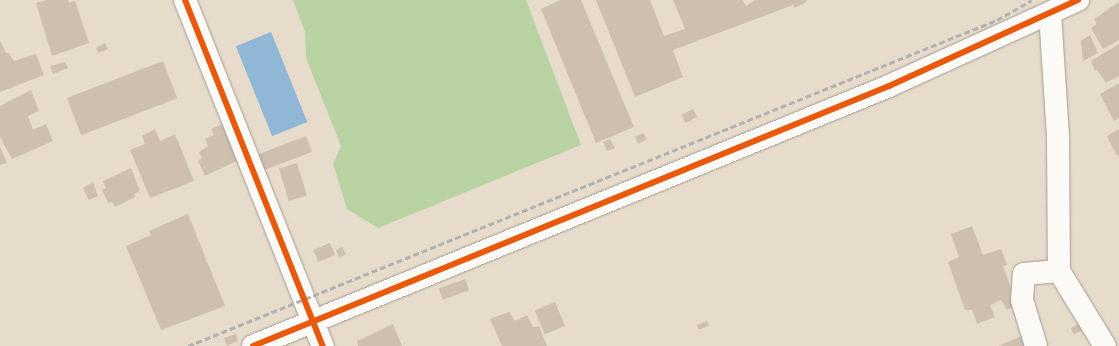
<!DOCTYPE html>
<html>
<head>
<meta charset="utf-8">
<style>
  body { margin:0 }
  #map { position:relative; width:1119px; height:346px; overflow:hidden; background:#e7dccb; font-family:"Old Standard TT",serif }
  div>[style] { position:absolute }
  .green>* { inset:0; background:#b8d3a1 }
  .water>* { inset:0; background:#91b7d7; transform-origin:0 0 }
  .building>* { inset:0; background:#cfbfae; transform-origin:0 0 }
  .roads { filter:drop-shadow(0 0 1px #a29b95) drop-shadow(0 0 1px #a29b95) }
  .street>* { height:22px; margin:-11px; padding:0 11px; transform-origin:11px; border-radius:11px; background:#fbfaf7 }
  .rail>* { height:3px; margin-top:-1.5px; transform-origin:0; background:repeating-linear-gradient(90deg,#b3b2b2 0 6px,transparent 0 9px) }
  .cycleway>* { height:6px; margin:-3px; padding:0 3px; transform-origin:3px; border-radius:3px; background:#e8590c }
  span { translate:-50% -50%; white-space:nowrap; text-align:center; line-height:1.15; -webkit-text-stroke:4px #fbf7ec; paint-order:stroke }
</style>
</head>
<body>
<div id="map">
  <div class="green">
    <i style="clip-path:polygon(293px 0,526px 0,581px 145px,378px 228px,347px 209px,333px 164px,341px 146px,306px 58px,305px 32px)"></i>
  </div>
  <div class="water">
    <i style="left:271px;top:32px;width:97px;height:38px;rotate:68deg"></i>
  </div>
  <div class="building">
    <i style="clip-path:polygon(47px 0,68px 0,69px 3px,75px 1px,89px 43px,52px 56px,36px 3px)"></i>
    <i style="clip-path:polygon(560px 0,581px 0,634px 127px,596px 143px,541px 9px)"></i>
    <i style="clip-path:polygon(596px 0,650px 0,664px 36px,685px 29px,673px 0,743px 0,746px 6px,755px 0,806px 0,807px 2px,795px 8px,793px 5px,673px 50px,683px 77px,635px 97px)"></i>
    <i style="clip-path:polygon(1119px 2px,1119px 40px,1103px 49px,1091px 28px,1097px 24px,1094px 19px)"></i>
    <i style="clip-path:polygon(1090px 35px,1098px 53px,1083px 61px,1081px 41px)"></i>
    <i style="clip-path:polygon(0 40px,6px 53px,9px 53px,14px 61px,36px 54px,44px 75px,0 92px)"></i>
    <i style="clip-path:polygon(105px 43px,108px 49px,98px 53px,96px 48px)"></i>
    <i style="clip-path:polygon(1119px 44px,1119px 76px,1106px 83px,1097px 70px,1095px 71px,1091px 61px)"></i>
    <i style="left:163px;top:61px;width:40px;height:103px;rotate:69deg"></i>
    <i style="clip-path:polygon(65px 62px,68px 68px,53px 74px,50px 66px)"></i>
    <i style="clip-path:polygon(1119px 83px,1119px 118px,1114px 121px,1100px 94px)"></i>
    <i style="clip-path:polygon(31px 90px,39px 111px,28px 116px,33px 130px,46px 124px,53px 141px,12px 159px,0 137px,0 106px)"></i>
    <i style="left:693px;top:109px;width:9px;height:13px;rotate:63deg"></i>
    <i style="clip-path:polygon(222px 124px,239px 160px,205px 176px,198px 161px,202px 158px,199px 152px,208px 146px,205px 139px,214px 135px,211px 129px)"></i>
    <i style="clip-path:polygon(155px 129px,160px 141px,175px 134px,194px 181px,150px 198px,130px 150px,145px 144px,142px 136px)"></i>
    <i style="clip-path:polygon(1119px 129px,1119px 155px,1117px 156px,1107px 136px)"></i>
    <i style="clip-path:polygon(643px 133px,647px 139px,638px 144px,635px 137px)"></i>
    <i style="left:306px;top:136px;width:17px;height:52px;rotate:69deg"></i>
    <i style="clip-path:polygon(610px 139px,615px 148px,607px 151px,603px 142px)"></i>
    <i style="clip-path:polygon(0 147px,7px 163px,0 165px)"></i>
    <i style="left:297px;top:163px;width:34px;height:19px;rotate:73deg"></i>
    <i style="clip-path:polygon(131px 168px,140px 191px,134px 194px,135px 197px,115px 207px,112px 202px,108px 203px,102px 190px,106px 188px,103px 181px)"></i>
    <i style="clip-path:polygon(93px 182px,98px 196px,89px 200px,83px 188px)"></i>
    <i style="clip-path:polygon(188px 214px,225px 306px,161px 330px,126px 246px,151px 235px,149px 231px)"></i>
    <i style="clip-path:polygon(972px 226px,983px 255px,1001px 249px,1007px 265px,1003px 266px,1017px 305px,1007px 310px,1001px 300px,990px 305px,995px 317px,977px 324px,972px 310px,965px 310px,948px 262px,959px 257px,951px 234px)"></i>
    <i style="left:330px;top:243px;width:13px;height:18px;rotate:67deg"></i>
    <i style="clip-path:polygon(342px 247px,346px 254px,339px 258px,336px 250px)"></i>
    <i style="left:465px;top:279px;width:12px;height:28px;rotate:70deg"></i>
    <i style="left:555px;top:302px;width:26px;height:22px;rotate:67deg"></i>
    <i style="clip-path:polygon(509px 312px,515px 321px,527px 315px,533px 327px,539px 326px,547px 346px,502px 346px,490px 319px)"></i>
    <i style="left:707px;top:321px;width:5px;height:11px;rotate:68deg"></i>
    <i style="left:1085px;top:321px;width:7px;height:16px;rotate:63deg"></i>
    <i style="clip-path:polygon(393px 324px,402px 346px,358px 346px,357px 341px)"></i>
    <i style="clip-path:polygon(1028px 333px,1032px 346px,999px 346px)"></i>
    <i style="clip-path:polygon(236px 334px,238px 341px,227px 346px,224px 338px)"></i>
  </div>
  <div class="roads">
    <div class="street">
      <i style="left:185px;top:0;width:373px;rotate:68.3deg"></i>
      <i style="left:1050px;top:13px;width:124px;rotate:86.3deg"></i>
      <i style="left:1058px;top:137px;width:134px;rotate:89.6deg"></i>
      <i style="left:1059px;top:271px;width:88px;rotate:58.5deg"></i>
      <i style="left:253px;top:346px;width:687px;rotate:-22.23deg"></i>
      <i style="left:889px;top:86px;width:208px;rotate:-24.5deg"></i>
      <i style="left:1036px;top:346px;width:48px;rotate:-106.9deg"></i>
      <i style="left:1022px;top:300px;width:26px;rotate:-86deg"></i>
      <i style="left:1024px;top:274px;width:35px;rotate:-5deg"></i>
    </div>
  </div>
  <div class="rail">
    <i style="left:188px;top:346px;width:872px;rotate:-21.95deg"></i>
    <i style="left:997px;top:20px;width:40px;rotate:-29.7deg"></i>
  </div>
  <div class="cycleway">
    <i style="left:185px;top:0;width:373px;rotate:68.3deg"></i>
    <i style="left:253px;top:346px;width:687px;rotate:-22.23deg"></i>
    <i style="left:889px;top:86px;width:208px;rotate:-24.5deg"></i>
  </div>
</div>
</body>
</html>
